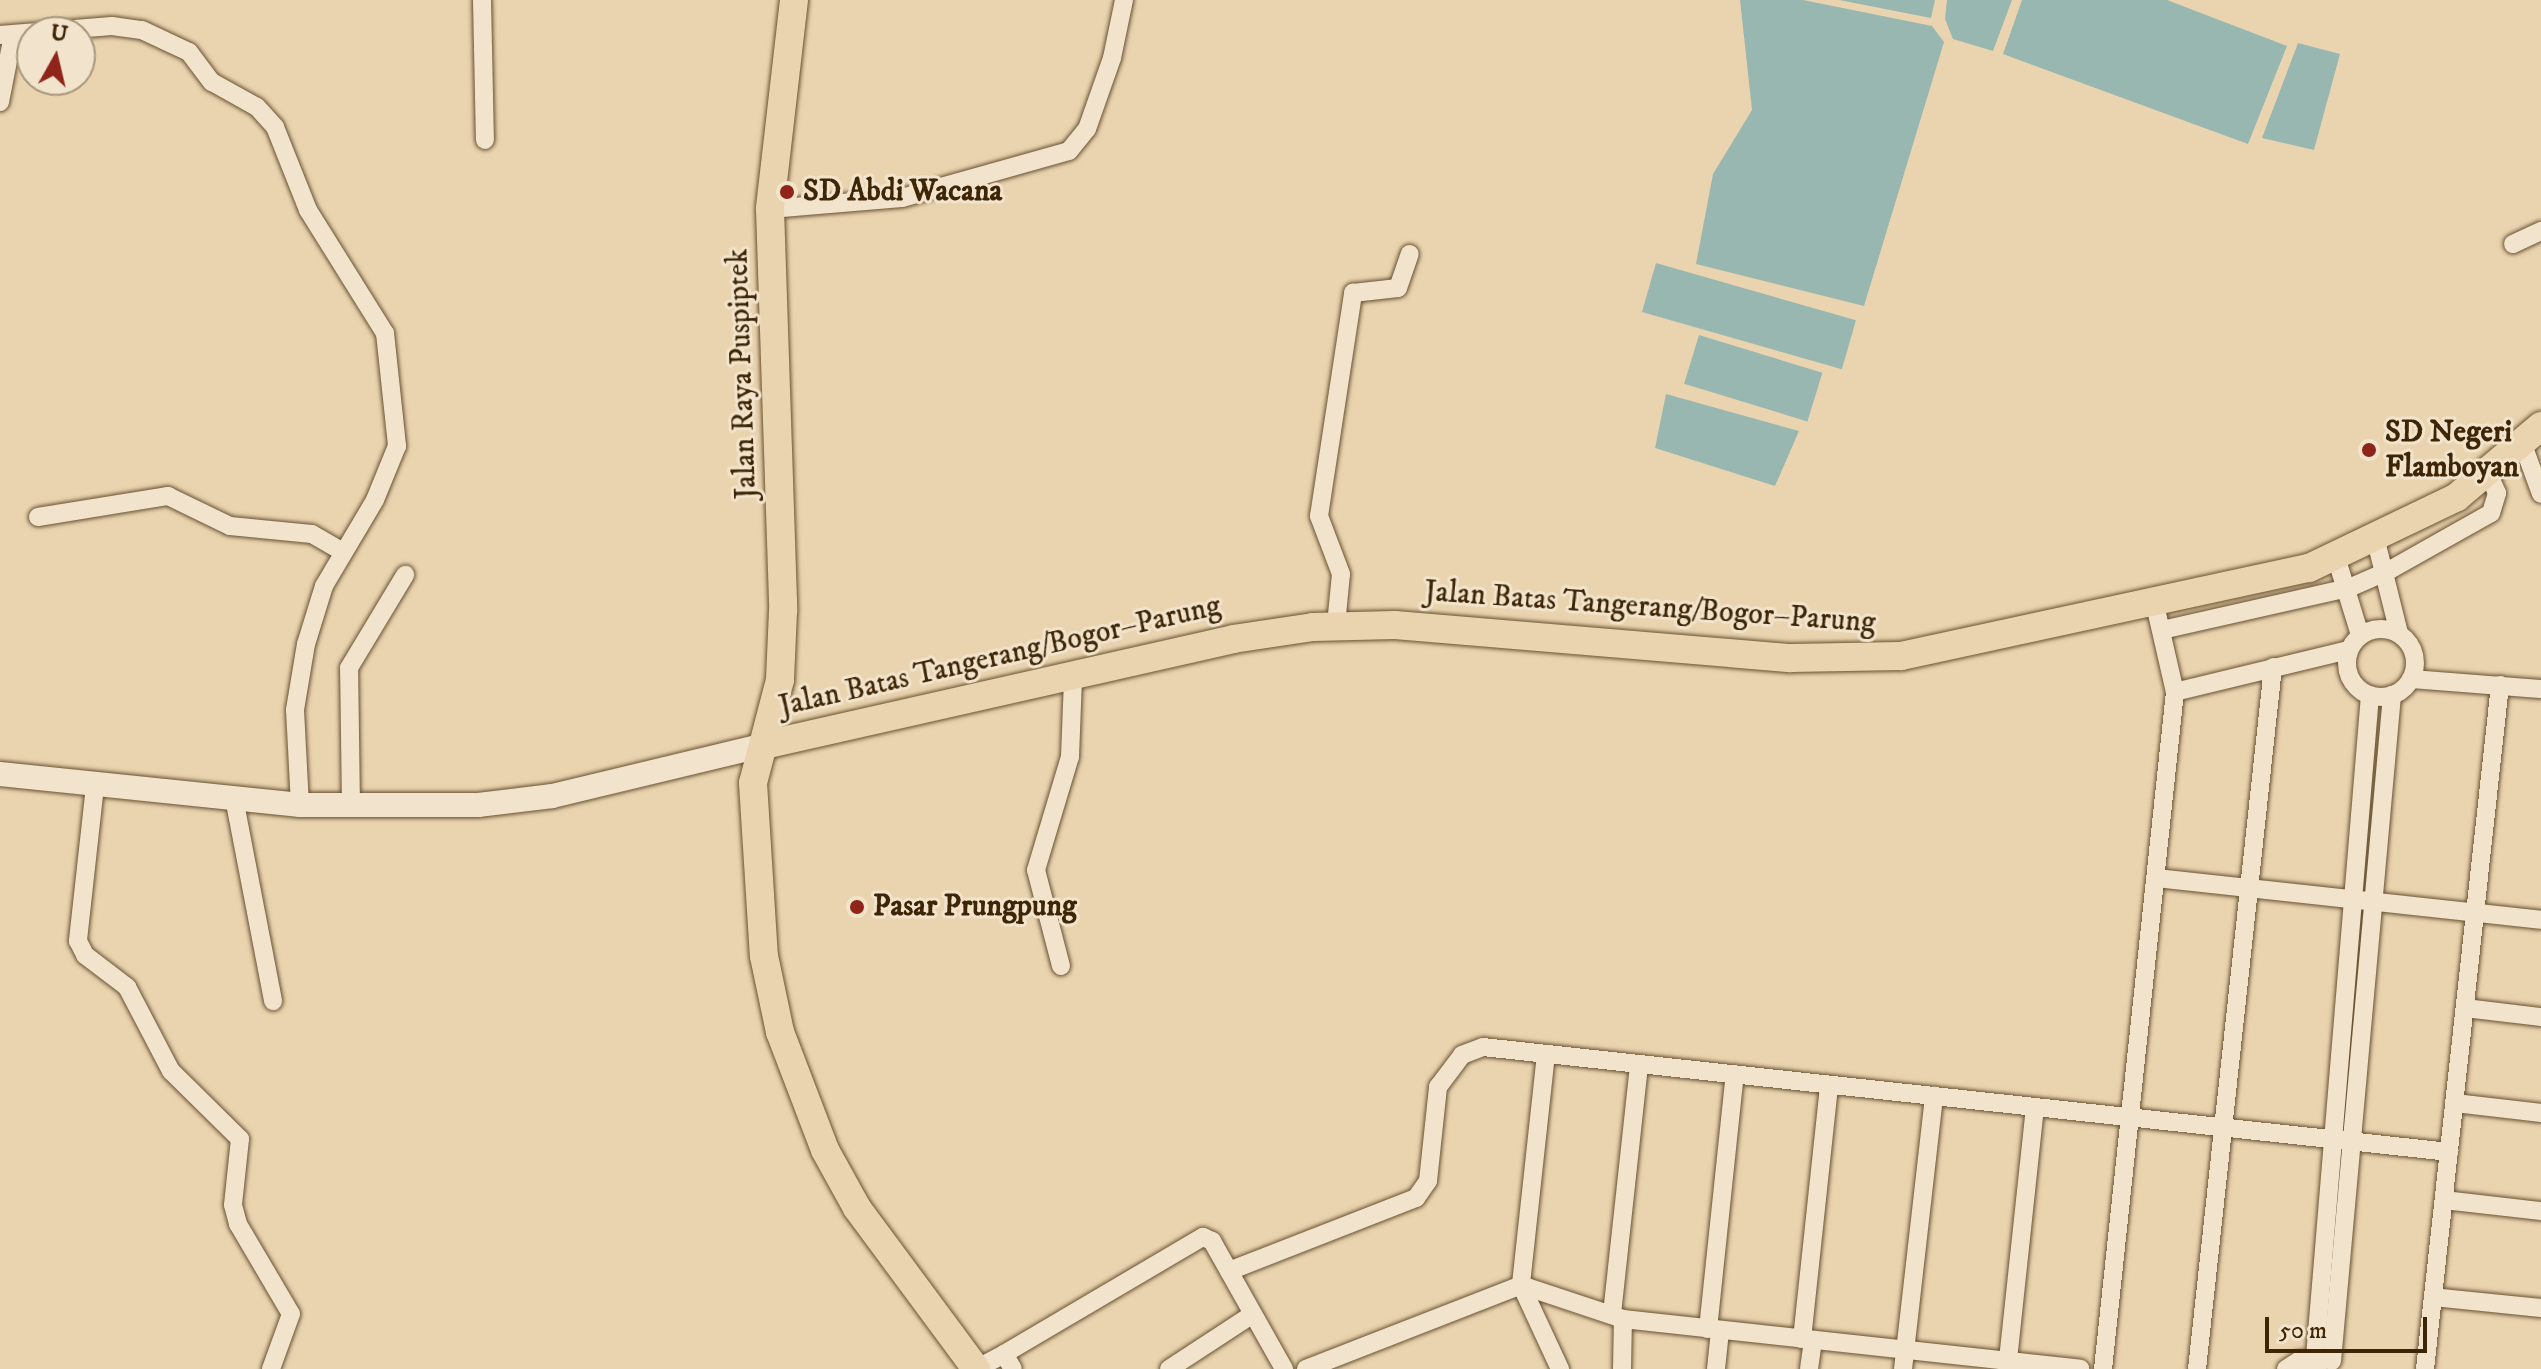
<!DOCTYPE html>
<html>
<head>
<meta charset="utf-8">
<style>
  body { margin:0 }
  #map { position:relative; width:2541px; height:1369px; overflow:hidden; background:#ead4b0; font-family:"IM FELL DW Pica",serif }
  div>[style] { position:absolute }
  .water>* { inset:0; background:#98b7b0; transform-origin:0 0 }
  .roads { filter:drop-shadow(0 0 2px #685130) drop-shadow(0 0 2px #685130) }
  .minor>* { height:18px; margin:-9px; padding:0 9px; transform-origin:9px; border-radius:9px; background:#f1e3cc }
  .minor>.ring { margin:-9px; padding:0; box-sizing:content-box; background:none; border:18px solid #f1e3cc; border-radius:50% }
  .secondary>* { height:24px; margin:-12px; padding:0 12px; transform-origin:12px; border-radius:12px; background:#f1e3cc }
  .primary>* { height:28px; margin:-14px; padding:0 14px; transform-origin:14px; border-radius:14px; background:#ead4b0 }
  .dots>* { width:22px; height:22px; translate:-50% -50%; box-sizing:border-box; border:4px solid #f1e3cc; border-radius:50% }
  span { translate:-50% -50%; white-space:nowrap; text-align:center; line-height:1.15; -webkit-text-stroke:6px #f1e3cc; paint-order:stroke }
  .poi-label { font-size:30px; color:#3d2505; font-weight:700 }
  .left { translate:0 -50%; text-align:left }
  .street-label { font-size:30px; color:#3d2505 }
  .north { position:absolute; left:16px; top:16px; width:80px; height:80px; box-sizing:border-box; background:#f1e3cc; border:2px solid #a9977c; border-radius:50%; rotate:8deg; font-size:22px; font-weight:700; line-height:32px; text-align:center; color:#3d2505 }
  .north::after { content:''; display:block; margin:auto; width:28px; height:36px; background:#8f2418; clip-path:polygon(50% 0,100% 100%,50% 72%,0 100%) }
  .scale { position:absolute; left:2265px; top:1317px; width:162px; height:36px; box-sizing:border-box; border:4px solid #3d2505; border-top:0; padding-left:10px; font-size:24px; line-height:28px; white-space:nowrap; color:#3d2505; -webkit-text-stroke:6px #f1e3cc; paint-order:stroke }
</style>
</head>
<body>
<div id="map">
  <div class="water">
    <i style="clip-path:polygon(1740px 0,1803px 0,1932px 26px,1944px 42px,1864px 306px,1696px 264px,1713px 174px,1752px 110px)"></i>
    <i style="clip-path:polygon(1839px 0,1935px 0,1931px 18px)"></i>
    <i style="clip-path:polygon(1947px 0,2012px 0,1993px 51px,1953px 39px,1945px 19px)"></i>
    <i style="clip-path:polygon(2022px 0,2167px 0,2287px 46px,2248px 144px,2003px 54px)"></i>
    <i style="clip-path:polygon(2298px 43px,2340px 54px,2314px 150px,2262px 138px)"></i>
    <i style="left:1656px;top:263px;width:208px;height:51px;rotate:16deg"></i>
    <i style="left:1699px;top:335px;width:129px;height:51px;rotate:17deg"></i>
    <i style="clip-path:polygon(1666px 394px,1799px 431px,1775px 486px,1655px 448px)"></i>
  </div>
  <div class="roads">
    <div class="minor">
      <i style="left:482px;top:0;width:140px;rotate:88.8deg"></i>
      <i style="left:0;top:35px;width:112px;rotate:-4.6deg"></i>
      <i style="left:112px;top:26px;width:30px;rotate:8deg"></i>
      <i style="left:142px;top:30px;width:52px;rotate:25.1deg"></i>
      <i style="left:189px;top:52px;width:38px;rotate:53deg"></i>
      <i style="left:212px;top:82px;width:51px;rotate:29.1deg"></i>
      <i style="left:257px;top:107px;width:27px;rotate:48deg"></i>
      <i style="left:275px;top:127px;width:89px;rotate:68.3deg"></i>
      <i style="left:308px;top:210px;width:145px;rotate:58deg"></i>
      <i style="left:385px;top:333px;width:114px;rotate:83.9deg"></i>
      <i style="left:397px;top:446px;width:58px;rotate:112.2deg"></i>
      <i style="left:375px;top:500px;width:100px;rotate:120.7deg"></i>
      <i style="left:324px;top:586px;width:61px;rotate:107.2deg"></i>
      <i style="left:306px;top:644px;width:67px;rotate:99.5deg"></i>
      <i style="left:295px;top:710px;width:95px;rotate:87deg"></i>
      <i style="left:0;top:102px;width:68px;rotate:-79deg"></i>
      <i style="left:770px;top:209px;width:132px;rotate:-4.8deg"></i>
      <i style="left:902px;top:198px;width:173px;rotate:-15.7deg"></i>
      <i style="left:1069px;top:151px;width:28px;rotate:-51deg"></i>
      <i style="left:1087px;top:129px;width:75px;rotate:-70.6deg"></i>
      <i style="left:1112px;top:58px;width:59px;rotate:-78.3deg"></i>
      <i style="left:2513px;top:244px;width:31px;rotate:-25deg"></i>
      <i style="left:2522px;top:442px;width:55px;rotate:69.9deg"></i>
      <i style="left:38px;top:517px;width:132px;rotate:-9.2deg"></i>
      <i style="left:168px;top:496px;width:69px;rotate:25.8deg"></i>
      <i style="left:230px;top:526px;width:82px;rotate:5.6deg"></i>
      <i style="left:312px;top:534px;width:34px;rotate:30deg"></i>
      <i style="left:2376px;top:541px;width:95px;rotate:76deg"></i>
      <i style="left:2336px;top:557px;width:82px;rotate:72.9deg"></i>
      <i style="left:2155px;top:605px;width:89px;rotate:77.1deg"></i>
      <i style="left:1336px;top:625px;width:51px;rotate:-84.4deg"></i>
      <i style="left:1341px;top:574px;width:62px;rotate:-110.8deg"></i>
      <i style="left:1319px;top:516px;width:226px;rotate:-81.3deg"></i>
      <i style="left:1353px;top:293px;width:45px;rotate:-6.3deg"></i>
      <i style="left:1398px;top:288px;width:36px;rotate:-71deg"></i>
      <i class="ring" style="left:2347px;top:629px;width:50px;height:50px"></i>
      <i style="left:2162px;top:630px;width:192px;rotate:-12.7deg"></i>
      <i style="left:2349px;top:588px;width:43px;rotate:-23.6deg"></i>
      <i style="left:2388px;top:571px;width:118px;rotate:-29.4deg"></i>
      <i style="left:2491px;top:513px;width:21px;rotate:-73deg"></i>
      <i style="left:2497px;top:493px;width:22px;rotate:-114deg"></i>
      <i style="left:2411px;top:679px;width:130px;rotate:4.4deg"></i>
      <i style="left:95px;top:786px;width:156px;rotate:96.3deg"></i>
      <i style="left:78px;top:941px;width:16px;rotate:63deg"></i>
      <i style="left:85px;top:955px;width:53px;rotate:37.3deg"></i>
      <i style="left:127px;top:987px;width:95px;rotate:62.4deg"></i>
      <i style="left:171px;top:1071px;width:97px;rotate:44.6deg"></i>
      <i style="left:240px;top:1139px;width:66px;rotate:96.1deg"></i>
      <i style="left:233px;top:1205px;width:20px;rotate:75deg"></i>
      <i style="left:238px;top:1224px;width:104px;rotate:59.5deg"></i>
      <i style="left:291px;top:1314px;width:59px;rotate:110deg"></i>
      <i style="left:234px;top:798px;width:207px;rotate:79.1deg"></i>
      <i style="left:351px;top:806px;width:138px;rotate:-90.8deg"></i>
      <i style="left:349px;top:668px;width:109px;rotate:-58.9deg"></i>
      <i style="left:2156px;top:878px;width:387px;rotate:6.2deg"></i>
      <i style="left:1061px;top:966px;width:99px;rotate:-104.6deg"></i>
      <i style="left:1036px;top:870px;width:118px;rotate:-73.3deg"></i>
      <i style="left:1070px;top:757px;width:78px;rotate:-87.8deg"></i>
      <i style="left:2465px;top:1008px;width:77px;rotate:6.8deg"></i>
      <i style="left:1546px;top:1054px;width:232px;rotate:96.2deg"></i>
      <i style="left:1521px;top:1285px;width:93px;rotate:65.1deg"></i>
      <i style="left:2455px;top:1103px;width:87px;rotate:6.6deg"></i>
      <i style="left:2444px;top:1200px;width:98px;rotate:6.5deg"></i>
      <i style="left:1229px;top:1271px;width:201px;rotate:-21.3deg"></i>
      <i style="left:1416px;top:1198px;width:21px;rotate:-55deg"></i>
      <i style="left:1428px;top:1181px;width:95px;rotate:-83.9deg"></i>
      <i style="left:1438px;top:1087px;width:40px;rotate:-53deg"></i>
      <i style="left:1462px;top:1055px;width:22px;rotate:-21deg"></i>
      <i style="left:1483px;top:1047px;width:972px;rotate:6.2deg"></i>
      <i style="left:2433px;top:1297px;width:109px;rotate:5.8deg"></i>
      <i style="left:1612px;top:1314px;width:251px;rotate:-83.8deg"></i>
      <i style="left:1708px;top:1329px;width:256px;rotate:-84deg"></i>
      <i style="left:1802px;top:1339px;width:255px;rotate:-83.9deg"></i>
      <i style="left:1004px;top:1354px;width:231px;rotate:-30.5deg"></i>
      <i style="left:1203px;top:1237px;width:10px;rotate:24deg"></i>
      <i style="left:1212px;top:1241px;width:147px;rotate:60.6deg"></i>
      <i style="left:2315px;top:1357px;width:664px;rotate:-85.25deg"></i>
      <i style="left:2332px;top:1361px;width:669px;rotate:-84.85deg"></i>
      <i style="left:976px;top:1369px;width:32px;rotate:-28deg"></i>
      <i style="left:1004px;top:1354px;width:17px;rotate:59deg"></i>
      <i style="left:1169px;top:1369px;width:100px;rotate:-33.2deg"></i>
      <i style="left:1306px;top:1369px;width:231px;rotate:-21.3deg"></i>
      <i style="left:1521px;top:1285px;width:108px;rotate:18.4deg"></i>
      <i style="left:1623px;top:1319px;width:460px;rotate:6.2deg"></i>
      <i style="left:1622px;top:1369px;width:50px;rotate:-88.9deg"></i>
      <i style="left:1716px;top:1369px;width:39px;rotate:-84deg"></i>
      <i style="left:1809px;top:1369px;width:29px;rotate:-82deg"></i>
      <i style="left:1903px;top:1369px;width:275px;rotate:-83.5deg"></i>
      <i style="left:2007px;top:1369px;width:263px;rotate:-83.9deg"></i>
      <i style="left:2103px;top:1369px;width:681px;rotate:-83.93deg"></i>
      <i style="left:2175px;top:692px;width:178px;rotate:-13.6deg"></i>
      <i style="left:2197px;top:1369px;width:706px;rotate:-83.82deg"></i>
      <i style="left:2286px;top:1369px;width:17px;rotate:-33deg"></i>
      <i style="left:2300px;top:1360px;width:26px"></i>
      <i style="left:2425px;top:1369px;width:688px;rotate:-83.74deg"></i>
    </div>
    <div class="secondary">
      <i style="left:0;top:774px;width:302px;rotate:5.9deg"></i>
      <i style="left:300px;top:805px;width:178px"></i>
      <i style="left:478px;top:805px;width:75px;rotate:-6.9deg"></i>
      <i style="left:552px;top:796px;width:218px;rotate:-13.5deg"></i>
    </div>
    <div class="primary">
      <i style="left:794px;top:0;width:210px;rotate:96.6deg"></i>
      <i style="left:770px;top:209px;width:402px;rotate:88.1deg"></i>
      <i style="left:783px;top:611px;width:69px;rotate:92.5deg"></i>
      <i style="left:780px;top:680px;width:106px;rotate:104.7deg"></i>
      <i style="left:753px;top:783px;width:173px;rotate:86.4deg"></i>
      <i style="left:764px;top:956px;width:78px;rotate:78.1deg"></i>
      <i style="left:780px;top:1032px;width:126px;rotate:69.1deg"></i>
      <i style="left:825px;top:1150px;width:66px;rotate:61.1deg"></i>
      <i style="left:857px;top:1208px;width:200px;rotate:53.5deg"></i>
      <i style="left:764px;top:745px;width:481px;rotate:-12.7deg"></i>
      <i style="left:1233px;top:639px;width:81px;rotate:-8.5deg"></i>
      <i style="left:1313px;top:627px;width:82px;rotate:-1.4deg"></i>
      <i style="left:1395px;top:625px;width:397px;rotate:4.8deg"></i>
      <i style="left:1791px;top:658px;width:110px;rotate:-1deg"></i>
      <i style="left:1901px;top:656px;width:417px;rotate:-12.2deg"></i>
      <i style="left:2309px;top:568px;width:164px;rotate:-25.6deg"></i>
      <i style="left:2457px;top:497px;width:110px;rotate:-40.2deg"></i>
    </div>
  </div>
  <div class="dots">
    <i style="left:787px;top:192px;background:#8f2418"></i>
    <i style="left:2369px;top:450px;background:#8f2418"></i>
    <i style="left:857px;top:907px;background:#8f2418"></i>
  </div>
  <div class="poi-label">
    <span class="left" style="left:803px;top:192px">SD Abdi Wacana</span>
    <span class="left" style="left:2385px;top:450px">SD Negeri<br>Flamboyan</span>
    <span class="left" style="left:873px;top:907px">Pasar Prungpung</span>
  </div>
  <div class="street-label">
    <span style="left:743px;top:374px;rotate:-92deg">Jalan Raya Puspiptek</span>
    <span style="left:1650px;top:608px;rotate:4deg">Jalan Batas Tangerang/Bogor–Parung</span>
    <span style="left:1000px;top:657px;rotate:-13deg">Jalan Batas Tangerang/Bogor–Parung</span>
  </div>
  <div class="north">U</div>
  <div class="scale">50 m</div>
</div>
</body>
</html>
